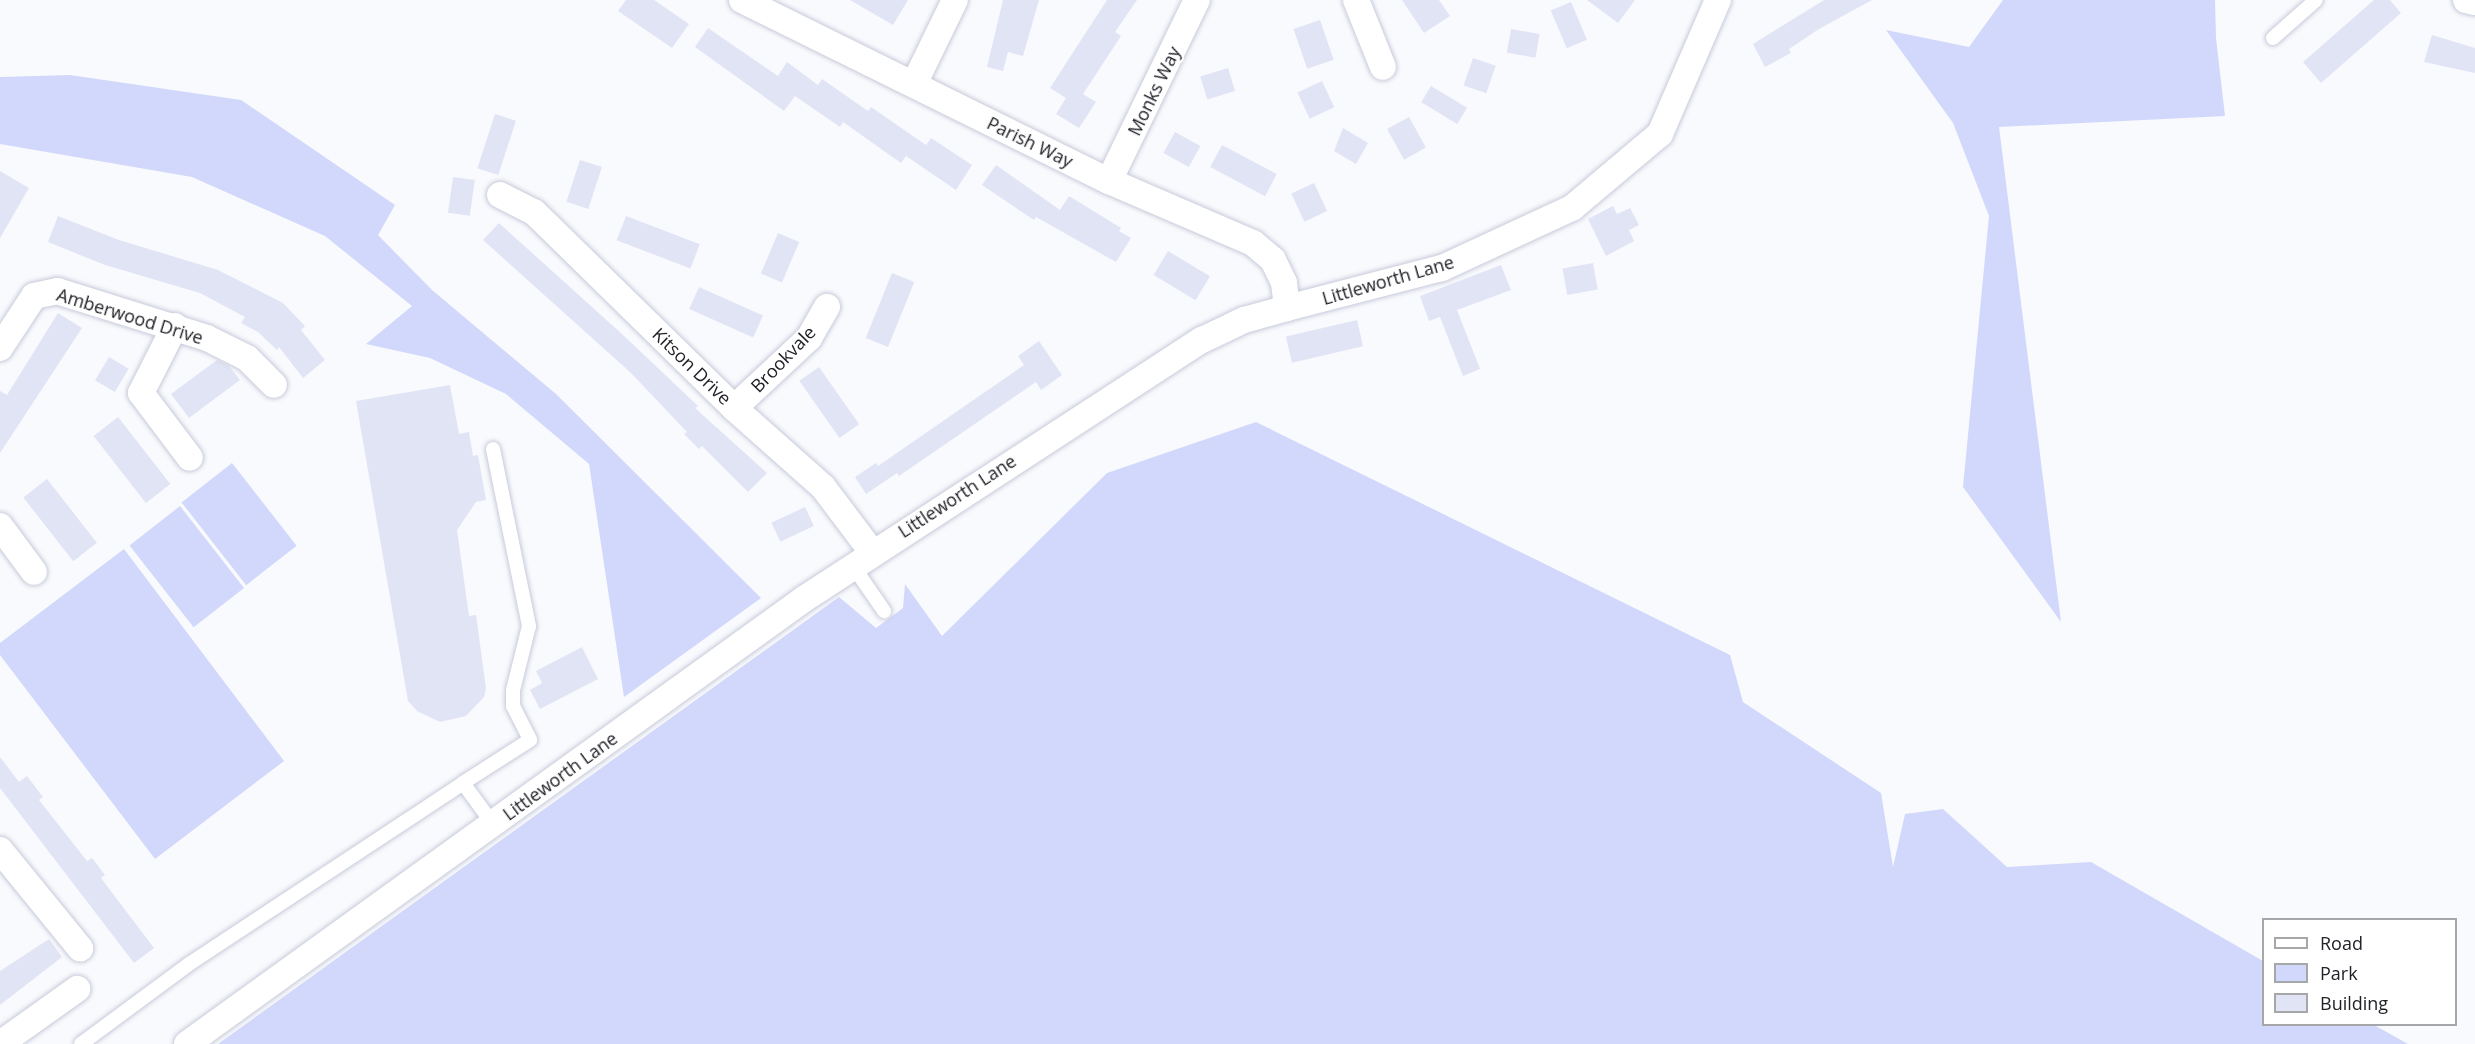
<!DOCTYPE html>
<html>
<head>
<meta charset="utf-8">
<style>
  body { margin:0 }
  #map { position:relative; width:2475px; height:1044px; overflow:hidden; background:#f9fafd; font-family:"Open Sans",sans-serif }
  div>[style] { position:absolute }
  .green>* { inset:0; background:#d2d8fb; transform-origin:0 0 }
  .building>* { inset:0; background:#e1e4f5; transform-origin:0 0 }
  .roads { filter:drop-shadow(0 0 2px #c7cada) drop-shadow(0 0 2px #c7cada) }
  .service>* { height:14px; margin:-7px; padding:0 7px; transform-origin:7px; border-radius:7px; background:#fff }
  .minor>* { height:26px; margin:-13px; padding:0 13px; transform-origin:13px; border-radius:13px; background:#fff }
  span { translate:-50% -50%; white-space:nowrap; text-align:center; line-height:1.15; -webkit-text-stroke:4.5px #fff; paint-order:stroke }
  .street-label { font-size:18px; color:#212228 }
  .legend { position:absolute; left:2262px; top:918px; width:195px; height:108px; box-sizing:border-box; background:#fff; border:2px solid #a6a7a9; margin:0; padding:8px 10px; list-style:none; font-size:18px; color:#212228 }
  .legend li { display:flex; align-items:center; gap:12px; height:30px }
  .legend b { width:30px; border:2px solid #a6a7a9 }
</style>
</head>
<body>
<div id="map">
  <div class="green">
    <i style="clip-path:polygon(2003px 0,2215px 0,2216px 38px,2225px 116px,1999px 127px,2061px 622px,1963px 487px,1989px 216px,1953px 123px,1886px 30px,1969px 47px)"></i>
    <i style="clip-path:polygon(70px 75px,241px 100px,395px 205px,378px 235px,432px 290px,556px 394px,761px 598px,624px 697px,589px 464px,506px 394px,430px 358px,366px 344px,412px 306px,325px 236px,192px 177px,0 144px,0 77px)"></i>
    <i style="clip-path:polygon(1256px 422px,1730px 655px,1743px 702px,1881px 793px,1893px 867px,1905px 814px,1943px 809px,2007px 867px,2091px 862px,2263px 961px,2264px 1024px,2374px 1025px,2408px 1044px,218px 1044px,839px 597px,876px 628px,903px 608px,905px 584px,942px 636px,1107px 473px)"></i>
    <i style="left:232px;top:463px;width:105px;height:64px;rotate:52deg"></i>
    <i style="left:180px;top:506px;width:104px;height:64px;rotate:52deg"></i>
    <i style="clip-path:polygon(124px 549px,284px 761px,155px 859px,0 655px,0 643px)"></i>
  </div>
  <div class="building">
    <i style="clip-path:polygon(626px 0,654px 0,689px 24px,672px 48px,618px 11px)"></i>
    <i style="clip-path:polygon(850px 0,908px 0,893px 25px)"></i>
    <i style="clip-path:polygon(1003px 0,1039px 0,1023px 56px,1008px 52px,1003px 71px,987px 67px)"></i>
    <i style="clip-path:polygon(1107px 0,1137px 0,1115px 32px,1121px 36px,1083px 94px,1096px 102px,1079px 128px,1056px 114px,1066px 98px,1050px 88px)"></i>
    <i style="clip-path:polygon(1402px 0,1439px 0,1450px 16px,1424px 33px)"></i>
    <i style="clip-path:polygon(1587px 0,1635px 0,1618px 23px)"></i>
    <i style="clip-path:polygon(1824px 0,1872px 0,1819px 29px,1789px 49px,1791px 53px,1765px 67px,1753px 44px)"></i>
    <i style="clip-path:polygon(2374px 0,2390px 0,2401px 13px,2321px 83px,2303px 62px)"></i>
    <i style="left:1571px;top:2px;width:41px;height:22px;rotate:67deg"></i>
    <i style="left:1320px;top:20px;width:42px;height:28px;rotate:71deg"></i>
    <i style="clip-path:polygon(708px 28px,778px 76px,787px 62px,818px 85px,822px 79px,868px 111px,871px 107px,926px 145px,931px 138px,972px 165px,956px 190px,906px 156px,901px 163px,843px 122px,840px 127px,795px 96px,784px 111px,695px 47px)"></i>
    <i style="left:1511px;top:29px;width:29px;height:24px;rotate:10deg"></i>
    <i style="clip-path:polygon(2432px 35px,2475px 48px,2475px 73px,2424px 62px)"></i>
    <i style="left:1473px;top:58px;width:24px;height:29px;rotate:19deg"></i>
    <i style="left:1228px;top:68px;width:24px;height:29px;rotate:73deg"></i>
    <i style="left:1322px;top:81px;width:29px;height:27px;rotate:65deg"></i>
    <i style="left:1431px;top:86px;width:42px;height:19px;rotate:31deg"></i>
    <i style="left:495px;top:114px;width:22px;height:57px;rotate:18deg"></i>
    <i style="left:1409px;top:117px;width:35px;height:25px;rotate:61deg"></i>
    <i style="clip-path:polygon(1343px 128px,1368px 143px,1356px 164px,1334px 151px)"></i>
    <i style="left:1175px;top:132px;width:29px;height:24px;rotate:29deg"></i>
    <i style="left:1222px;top:145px;width:62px;height:25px;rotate:28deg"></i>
    <i style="left:580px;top:160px;width:23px;height:44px;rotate:18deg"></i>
    <i style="clip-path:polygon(996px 165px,1060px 210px,1069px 196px,1121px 228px,1119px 231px,1131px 238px,1116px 262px,1036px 217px,1034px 220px,982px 185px)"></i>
    <i style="clip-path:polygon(0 171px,29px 188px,0 238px)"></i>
    <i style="left:453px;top:177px;width:22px;height:36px;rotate:8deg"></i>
    <i style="left:1314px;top:183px;width:31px;height:25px;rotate:65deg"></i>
    <i style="clip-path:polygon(1613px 206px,1617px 214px,1630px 208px,1639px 225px,1629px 230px,1634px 241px,1606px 256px,1588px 219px)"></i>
    <i style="clip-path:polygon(58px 216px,119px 240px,218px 270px,283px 303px,305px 326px,301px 330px,325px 360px,303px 378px,279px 347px,277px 350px,258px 332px,241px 323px,245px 317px,200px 293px,105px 265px,48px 242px)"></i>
    <i style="left:626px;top:216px;width:79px;height:26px;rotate:21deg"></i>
    <i style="clip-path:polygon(499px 223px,623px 335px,698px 406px,695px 408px,767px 473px,748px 492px,702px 446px,699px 449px,684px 434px,687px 432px,630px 372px,483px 240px)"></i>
    <i style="left:778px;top:233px;width:23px;height:44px;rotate:23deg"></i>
    <i style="left:1168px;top:251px;width:49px;height:28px;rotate:31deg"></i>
    <i style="left:1593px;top:263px;width:27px;height:31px;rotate:80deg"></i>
    <i style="clip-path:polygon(1501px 265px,1511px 290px,1457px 310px,1480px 369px,1463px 376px,1440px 317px,1429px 321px,1420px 296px)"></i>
    <i style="left:892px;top:273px;width:24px;height:70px;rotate:22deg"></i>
    <i style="left:699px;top:287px;width:70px;height:24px;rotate:24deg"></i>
    <i style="clip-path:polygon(58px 313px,82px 328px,0 453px,0 391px,7px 395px)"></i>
    <i style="left:1357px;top:320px;width:27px;height:73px;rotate:77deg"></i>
    <i style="clip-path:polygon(1039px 341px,1062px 375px,1041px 390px,1036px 382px,899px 476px,897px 473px,866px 494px,855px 477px,876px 463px,878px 466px,1024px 365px,1018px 356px)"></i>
    <i style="left:109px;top:357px;width:23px;height:27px;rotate:31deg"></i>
    <i style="clip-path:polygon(217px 360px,229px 366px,240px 380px,189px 418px,171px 394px)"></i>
    <i style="left:819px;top:367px;width:70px;height:24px;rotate:55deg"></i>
    <i style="clip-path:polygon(450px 385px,459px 434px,469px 432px,473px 456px,478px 455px,486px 500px,476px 502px,457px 530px,469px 616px,476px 615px,486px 688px,484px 697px,466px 716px,440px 722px,417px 711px,408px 701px,356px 401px)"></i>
    <i style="left:118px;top:417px;width:85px;height:31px;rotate:52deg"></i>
    <i style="left:47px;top:479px;width:81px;height:30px;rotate:52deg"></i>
    <i style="left:805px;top:507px;width:21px;height:37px;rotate:65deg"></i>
    <i style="clip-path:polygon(582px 647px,598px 679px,540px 709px,530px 690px,542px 683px,536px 671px)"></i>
    <i style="clip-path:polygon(0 757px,19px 782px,27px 776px,43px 797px,39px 800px,87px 861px,92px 858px,105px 875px,101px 878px,154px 948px,134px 963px,0 788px)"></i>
    <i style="clip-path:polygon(49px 939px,62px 957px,0 1005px,0 971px)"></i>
  </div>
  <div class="roads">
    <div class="service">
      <i style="left:2273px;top:38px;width:57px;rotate:-41.5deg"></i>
      <i style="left:493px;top:449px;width:181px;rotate:78.5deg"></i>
      <i style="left:529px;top:626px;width:66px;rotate:104deg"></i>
      <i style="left:513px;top:690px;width:16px;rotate:90deg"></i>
      <i style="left:513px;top:706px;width:38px;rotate:63deg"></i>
      <i style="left:530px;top:740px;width:80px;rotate:147.3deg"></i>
      <i style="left:463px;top:783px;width:51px;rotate:53.8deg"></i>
      <i style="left:853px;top:566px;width:55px;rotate:55.4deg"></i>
      <i style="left:81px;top:1044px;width:134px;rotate:-36.5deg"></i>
      <i style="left:189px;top:964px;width:328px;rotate:-33.4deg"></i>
    </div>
    <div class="minor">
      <i style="left:742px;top:0;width:409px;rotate:26.3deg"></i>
      <i style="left:1109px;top:181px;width:157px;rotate:23.3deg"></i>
      <i style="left:1253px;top:243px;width:26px;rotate:40deg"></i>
      <i style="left:1273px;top:260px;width:25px;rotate:64deg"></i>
      <i style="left:1284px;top:283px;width:25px;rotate:83deg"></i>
      <i style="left:1356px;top:0;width:72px;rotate:68.1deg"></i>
      <i style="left:2466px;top:0;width:9px;rotate:13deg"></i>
      <i style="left:914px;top:84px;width:93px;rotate:-64deg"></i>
      <i style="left:1109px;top:181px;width:201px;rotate:-64.1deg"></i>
      <i style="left:500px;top:195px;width:38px;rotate:27deg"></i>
      <i style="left:534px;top:212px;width:280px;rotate:44.4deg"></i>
      <i style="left:734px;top:408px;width:119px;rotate:41.6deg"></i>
      <i style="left:823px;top:487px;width:81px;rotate:53deg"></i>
      <i style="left:175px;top:326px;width:75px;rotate:116.9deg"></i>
      <i style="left:141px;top:393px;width:81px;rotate:53deg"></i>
      <i style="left:0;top:348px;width:62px;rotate:-56.8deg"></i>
      <i style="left:34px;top:296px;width:24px;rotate:-12deg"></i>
      <i style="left:57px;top:291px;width:157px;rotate:17.4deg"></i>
      <i style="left:207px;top:338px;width:45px;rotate:26.6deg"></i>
      <i style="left:247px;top:358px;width:38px;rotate:45deg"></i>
      <i style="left:734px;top:408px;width:103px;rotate:-43deg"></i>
      <i style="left:809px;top:338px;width:36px;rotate:-60deg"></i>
      <i style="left:0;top:526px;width:57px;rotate:53.5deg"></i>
      <i style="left:0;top:850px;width:127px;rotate:50.8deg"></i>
      <i style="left:0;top:1044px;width:95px;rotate:-35.5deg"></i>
      <i style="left:187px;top:1044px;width:761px;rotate:-35.8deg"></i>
      <i style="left:804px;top:599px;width:475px;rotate:-33.1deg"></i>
      <i style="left:1202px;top:340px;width:47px;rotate:-25.5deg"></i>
      <i style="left:1244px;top:320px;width:45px;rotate:-15.6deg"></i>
      <i style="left:1287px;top:308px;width:160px;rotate:-14.5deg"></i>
      <i style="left:1442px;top:268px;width:143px;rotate:-24.8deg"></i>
      <i style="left:1572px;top:208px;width:115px;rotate:-40.1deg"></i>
      <i style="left:1660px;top:134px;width:146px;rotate:-66.6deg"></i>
    </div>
  </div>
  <div class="street-label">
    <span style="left:1154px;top:91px;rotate:-64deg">Monks Way</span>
    <span style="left:1030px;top:142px;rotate:26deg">Parish Way</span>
    <span style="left:1388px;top:280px;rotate:-16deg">Littleworth Lane</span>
    <span style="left:130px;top:316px;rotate:17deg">Amberwood Drive</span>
    <span style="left:783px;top:359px;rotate:-46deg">Brookvale</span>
    <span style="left:692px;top:366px;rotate:44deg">Kitson Drive</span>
    <span style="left:957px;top:496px;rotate:-33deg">Littleworth Lane</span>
    <span style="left:560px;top:776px;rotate:-36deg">Littleworth Lane</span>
  </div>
  <ul class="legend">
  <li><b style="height:8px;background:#fff"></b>Road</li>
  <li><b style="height:16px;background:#d2d8fb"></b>Park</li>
  <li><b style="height:16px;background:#e1e4f5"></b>Building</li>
  </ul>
</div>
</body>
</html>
